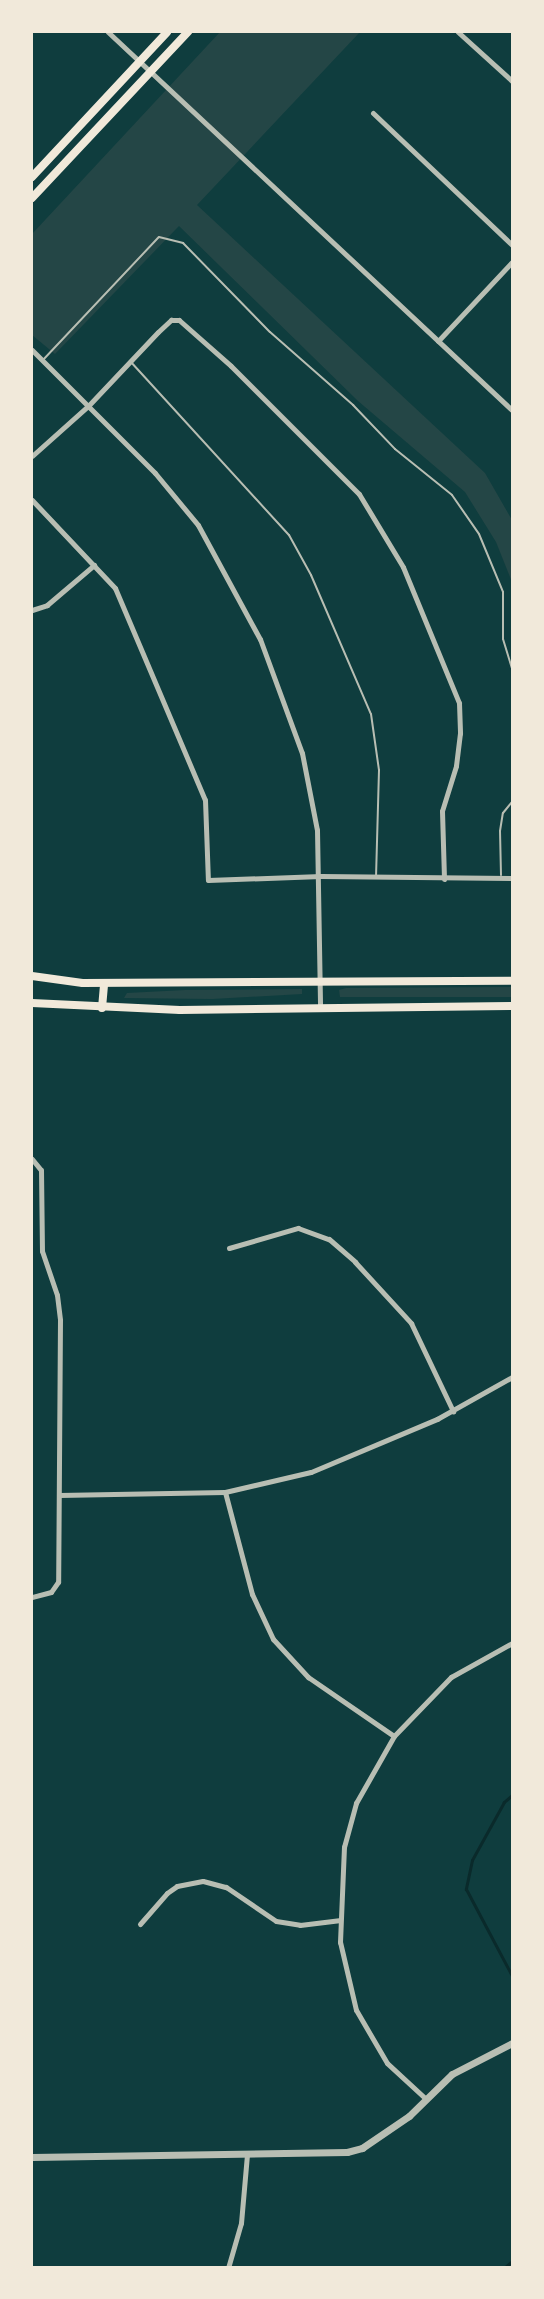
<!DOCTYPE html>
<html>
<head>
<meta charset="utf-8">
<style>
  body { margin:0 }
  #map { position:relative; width:544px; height:2299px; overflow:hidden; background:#0f3d3e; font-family:Montserrat,sans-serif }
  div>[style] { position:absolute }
  .green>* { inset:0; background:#244646 }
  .stream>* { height:3px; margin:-1.5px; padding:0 1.5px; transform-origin:1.5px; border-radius:1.5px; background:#0a2a2b }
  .service>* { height:2px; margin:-1px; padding:0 1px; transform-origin:1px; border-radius:1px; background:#b8beb3 }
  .minor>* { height:5px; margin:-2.5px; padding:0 2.5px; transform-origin:2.5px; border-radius:2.5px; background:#b8beb3 }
  .tertiary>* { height:7px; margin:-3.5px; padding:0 3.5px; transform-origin:3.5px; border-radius:3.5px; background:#b8beb3 }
  .secondary>* { height:8px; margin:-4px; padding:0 4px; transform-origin:4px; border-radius:4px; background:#f1e9da }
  span { translate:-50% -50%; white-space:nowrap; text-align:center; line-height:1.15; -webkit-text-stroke:4.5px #f1e9da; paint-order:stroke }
  .frame { position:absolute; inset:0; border:33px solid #f1e9da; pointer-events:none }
</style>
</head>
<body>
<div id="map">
  <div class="green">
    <i style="clip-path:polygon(220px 32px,360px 32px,197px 205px,485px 473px,512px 520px,512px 582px,496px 542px,465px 492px,358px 401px,179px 226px,55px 354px,32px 335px,32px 234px)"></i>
    <i style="clip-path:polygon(512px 987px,512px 997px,340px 997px,339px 990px,346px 988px)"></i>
    <i style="clip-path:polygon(302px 989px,302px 994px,212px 999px,124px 998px,127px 993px,185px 990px)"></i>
  </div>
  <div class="stream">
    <i style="left:512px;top:1795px;width:11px;rotate:139deg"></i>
    <i style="left:504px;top:1802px;width:66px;rotate:118.9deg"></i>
    <i style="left:472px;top:1860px;width:30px;rotate:102deg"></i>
    <i style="left:466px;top:1889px;width:98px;rotate:62.1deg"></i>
    <i style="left:504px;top:2268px;width:11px;rotate:-41deg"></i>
  </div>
  <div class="service">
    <i style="left:42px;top:361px;width:170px;rotate:-46.7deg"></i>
    <i style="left:159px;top:237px;width:25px;rotate:14deg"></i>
    <i style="left:183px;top:243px;width:124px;rotate:45.7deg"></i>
    <i style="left:270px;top:332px;width:111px;rotate:41.3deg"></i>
    <i style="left:353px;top:405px;width:61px;rotate:46.3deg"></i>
    <i style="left:395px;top:449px;width:73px;rotate:38.9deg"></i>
    <i style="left:452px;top:495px;width:47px;rotate:55.3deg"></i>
    <i style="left:479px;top:534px;width:63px;rotate:67.5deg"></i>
    <i style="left:503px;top:592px;width:47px;rotate:90deg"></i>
    <i style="left:503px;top:639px;width:30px;rotate:73deg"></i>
    <i style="left:130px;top:361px;width:236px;rotate:47.6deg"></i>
    <i style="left:289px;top:535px;width:46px;rotate:61.2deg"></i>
    <i style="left:311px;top:575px;width:151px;rotate:66.7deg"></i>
    <i style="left:371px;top:714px;width:57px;rotate:81.9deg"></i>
    <i style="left:379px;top:770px;width:105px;rotate:91.6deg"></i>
    <i style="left:501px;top:875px;width:44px;rotate:-91.3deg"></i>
    <i style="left:500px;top:831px;width:18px;rotate:-81deg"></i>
    <i style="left:503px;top:813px;width:14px;rotate:-51deg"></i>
  </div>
  <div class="minor">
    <i style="left:108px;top:32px;width:553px;rotate:43.1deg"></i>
    <i style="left:458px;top:32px;width:73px;rotate:42.2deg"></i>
    <i style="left:373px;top:113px;width:192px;rotate:43.5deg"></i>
    <i style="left:438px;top:341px;width:108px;rotate:-46.9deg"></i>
    <i style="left:32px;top:350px;width:174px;rotate:45deg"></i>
    <i style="left:155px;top:473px;width:67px;rotate:50.4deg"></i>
    <i style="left:198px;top:525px;width:130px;rotate:61.5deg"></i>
    <i style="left:260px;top:639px;width:121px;rotate:69.8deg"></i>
    <i style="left:302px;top:753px;width:78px;rotate:79deg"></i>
    <i style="left:317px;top:830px;width:176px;rotate:89deg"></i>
    <i style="left:32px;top:456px;width:76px;rotate:-41.8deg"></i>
    <i style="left:89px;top:405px;width:100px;rotate:-46.6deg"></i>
    <i style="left:158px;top:332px;width:18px;rotate:-43deg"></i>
    <i style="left:171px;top:320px;width:8px"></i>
    <i style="left:179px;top:320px;width:69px;rotate:41.5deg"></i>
    <i style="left:231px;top:366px;width:181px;rotate:45deg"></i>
    <i style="left:359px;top:494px;width:85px;rotate:58.9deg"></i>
    <i style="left:403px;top:567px;width:147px;rotate:67.6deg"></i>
    <i style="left:459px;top:703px;width:30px;rotate:88deg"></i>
    <i style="left:460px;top:733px;width:33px;rotate:97deg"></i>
    <i style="left:456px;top:766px;width:47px;rotate:107.3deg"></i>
    <i style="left:442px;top:811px;width:68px;rotate:88.3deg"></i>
    <i style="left:32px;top:500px;width:121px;rotate:46.7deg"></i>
    <i style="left:115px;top:588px;width:230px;rotate:67deg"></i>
    <i style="left:205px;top:800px;width:80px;rotate:87.9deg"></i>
    <i style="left:208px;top:880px;width:113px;rotate:-2deg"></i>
    <i style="left:321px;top:876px;width:191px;rotate:0.6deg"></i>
    <i style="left:32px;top:610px;width:16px;rotate:-18deg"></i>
    <i style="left:47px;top:605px;width:62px;rotate:-40.4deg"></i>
    <i style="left:32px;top:1159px;width:14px;rotate:51deg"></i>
    <i style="left:41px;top:1170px;width:81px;rotate:89.3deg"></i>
    <i style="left:42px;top:1251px;width:46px;rotate:71.2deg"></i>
    <i style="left:57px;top:1295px;width:25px;rotate:83deg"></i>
    <i style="left:60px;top:1320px;width:262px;rotate:90.4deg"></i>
    <i style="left:58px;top:1582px;width:12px;rotate:125deg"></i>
    <i style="left:51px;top:1592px;width:20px;rotate:165deg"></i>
    <i style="left:229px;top:1248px;width:72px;rotate:-16.2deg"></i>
    <i style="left:298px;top:1228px;width:33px;rotate:20deg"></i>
    <i style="left:329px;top:1239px;width:35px;rotate:41deg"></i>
    <i style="left:355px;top:1262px;width:83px;rotate:47.4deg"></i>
    <i style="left:411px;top:1323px;width:98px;rotate:64.5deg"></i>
    <i style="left:225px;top:1492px;width:106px;rotate:75.2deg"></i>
    <i style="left:252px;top:1594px;width:50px;rotate:65deg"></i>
    <i style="left:273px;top:1639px;width:52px;rotate:47.4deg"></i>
    <i style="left:308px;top:1677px;width:104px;rotate:34.5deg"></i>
    <i style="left:59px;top:1495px;width:166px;rotate:-1deg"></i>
    <i style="left:225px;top:1492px;width:88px;rotate:-13.1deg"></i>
    <i style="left:311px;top:1472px;width:137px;rotate:-22.8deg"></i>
    <i style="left:437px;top:1419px;width:86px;rotate:-29.2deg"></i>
    <i style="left:140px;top:1924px;width:41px;rotate:-48.9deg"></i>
    <i style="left:167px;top:1893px;width:12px;rotate:-35deg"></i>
    <i style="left:177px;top:1886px;width:26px;rotate:-11deg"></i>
    <i style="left:203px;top:1881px;width:24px;rotate:15deg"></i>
    <i style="left:226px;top:1887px;width:60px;rotate:34.2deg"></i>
    <i style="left:276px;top:1921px;width:24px;rotate:9deg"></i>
    <i style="left:300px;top:1925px;width:39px;rotate:-7deg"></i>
    <i style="left:426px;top:2099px;width:53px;rotate:-137.3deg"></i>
    <i style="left:387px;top:2063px;width:61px;rotate:-120.3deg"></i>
    <i style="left:356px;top:2010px;width:70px;rotate:-103.2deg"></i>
    <i style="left:340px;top:1942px;width:95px;rotate:-87.6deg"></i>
    <i style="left:344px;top:1847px;width:46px;rotate:-74.7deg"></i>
    <i style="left:356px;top:1803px;width:77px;rotate:-60.4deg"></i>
    <i style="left:394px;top:1736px;width:82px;rotate:-46deg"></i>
    <i style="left:451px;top:1677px;width:70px;rotate:-29.1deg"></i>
    <i style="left:228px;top:2268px;width:47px;rotate:-73.9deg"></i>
    <i style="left:241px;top:2223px;width:69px;rotate:-85deg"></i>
  </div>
  <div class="tertiary">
    <i style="left:32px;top:2157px;width:315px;rotate:-0.9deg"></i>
    <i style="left:347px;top:2152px;width:16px;rotate:-15deg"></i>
    <i style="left:362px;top:2148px;width:57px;rotate:-34.2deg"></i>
    <i style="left:409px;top:2116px;width:60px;rotate:-44.3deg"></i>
    <i style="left:452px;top:2074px;width:68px;rotate:-27.3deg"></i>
  </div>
  <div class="secondary">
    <i style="left:32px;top:177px;width:198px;rotate:-47deg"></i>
    <i style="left:32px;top:198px;width:228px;rotate:-46.8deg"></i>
    <i style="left:32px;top:976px;width:51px;rotate:7.8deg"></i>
    <i style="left:83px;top:983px;width:429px;rotate:-0.3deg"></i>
    <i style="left:32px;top:1003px;width:148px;rotate:2.7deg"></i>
    <i style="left:180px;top:1010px;width:332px;rotate:-0.7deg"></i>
    <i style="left:102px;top:1008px;width:25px;rotate:-85deg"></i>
  </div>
  <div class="frame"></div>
</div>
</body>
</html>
